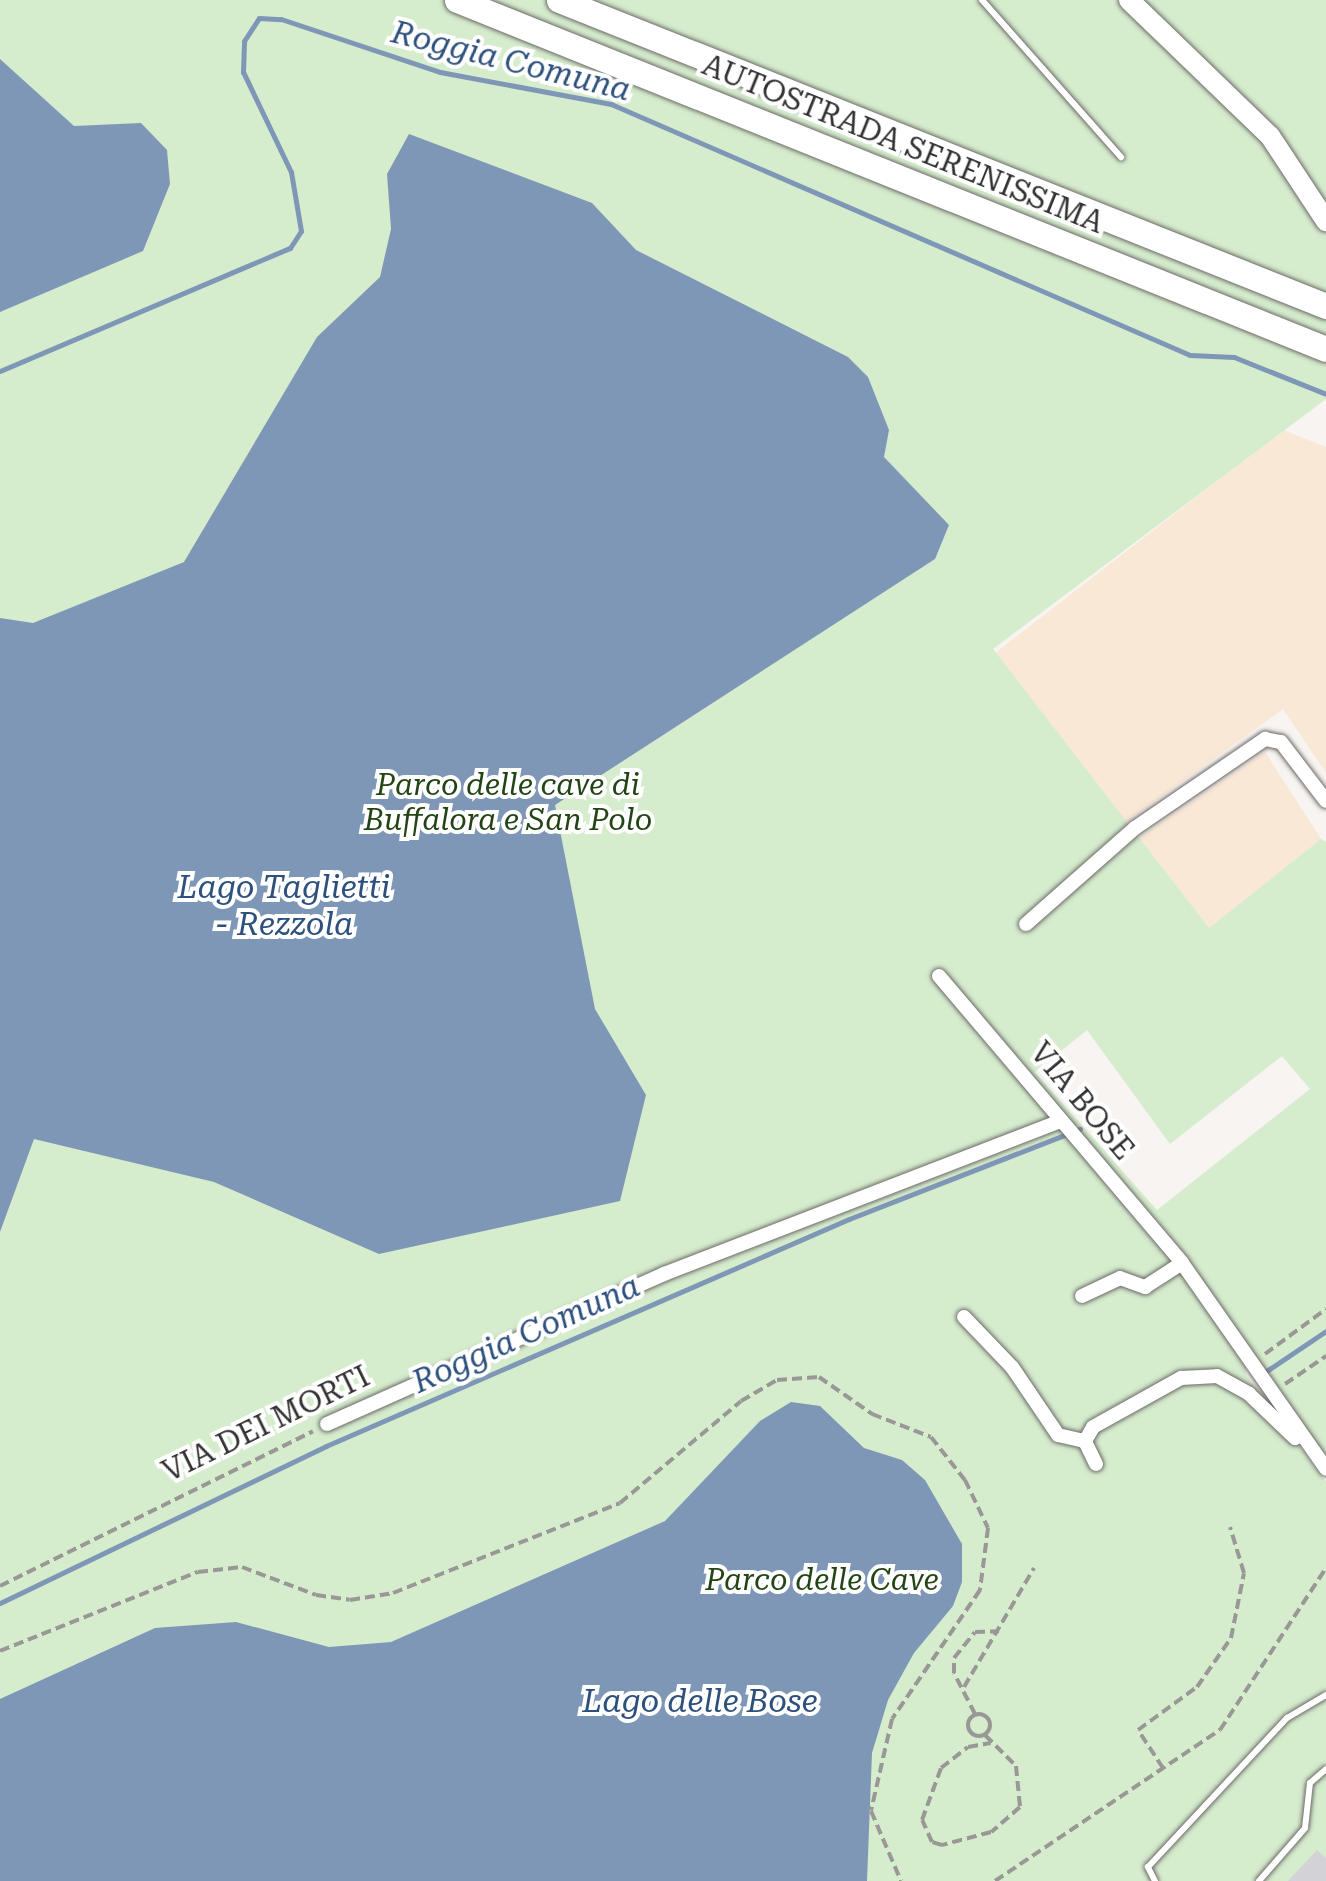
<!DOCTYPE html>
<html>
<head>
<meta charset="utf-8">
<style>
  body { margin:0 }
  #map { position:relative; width:1326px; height:1881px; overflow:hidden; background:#f7f4f1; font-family:"Roboto Serif",serif }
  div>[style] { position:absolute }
  .industrial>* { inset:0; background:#f9e8d6 }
  .green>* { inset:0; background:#d5eccd }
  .water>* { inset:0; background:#7f97b7 }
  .stream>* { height:5px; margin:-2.5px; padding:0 2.5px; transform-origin:2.5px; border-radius:2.5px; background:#7f97b7 }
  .building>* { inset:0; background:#d3d2d6 }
  .path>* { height:4px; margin-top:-2px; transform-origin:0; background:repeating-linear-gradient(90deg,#9a9896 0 10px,transparent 0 15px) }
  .path>.ring { margin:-2px; padding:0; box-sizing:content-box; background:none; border:4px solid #9a9896; border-radius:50% }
  .roads { filter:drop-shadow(0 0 2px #6d6a68) drop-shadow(0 0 2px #6d6a68) }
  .lane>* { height:6px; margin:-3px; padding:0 3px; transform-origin:3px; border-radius:3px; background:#fff }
  .street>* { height:14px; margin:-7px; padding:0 7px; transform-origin:7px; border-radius:7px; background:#fff }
  .secondary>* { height:20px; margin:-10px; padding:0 10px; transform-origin:10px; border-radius:10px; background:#fff }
  .highway>* { height:25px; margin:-12.5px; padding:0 12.5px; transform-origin:12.5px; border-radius:12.5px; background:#fff }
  span { translate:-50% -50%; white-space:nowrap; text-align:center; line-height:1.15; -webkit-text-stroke:8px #fff; paint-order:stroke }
  .street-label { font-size:30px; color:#323130 }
  .park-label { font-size:30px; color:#234516; font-style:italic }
  .water-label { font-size:32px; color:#2d507c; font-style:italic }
</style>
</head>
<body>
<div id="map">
  <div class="industrial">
    <i style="clip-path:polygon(1283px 430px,1326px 447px,1326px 773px,1283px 709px,1126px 822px,995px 653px)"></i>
    <i style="clip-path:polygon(1265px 752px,1321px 839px,1209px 928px,1139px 838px)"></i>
  </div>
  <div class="green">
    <i style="clip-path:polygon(evenodd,0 0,1326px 0,1326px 399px,993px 649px,1209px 928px,1321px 839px,1326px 842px,1326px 1463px,1245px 1359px,1246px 1375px,1326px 1482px,1326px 1881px,0 1881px,0 0,1087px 1030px,1170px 1144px,1282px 1056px,1310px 1089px,1157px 1210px,1035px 1072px,1087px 1030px)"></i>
  </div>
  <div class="water">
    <i style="clip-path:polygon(0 59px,74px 126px,141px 123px,167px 150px,170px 184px,143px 251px,0 312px)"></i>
    <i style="clip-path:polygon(409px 134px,592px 203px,636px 250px,848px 357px,868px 377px,889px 430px,884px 457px,949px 525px,935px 559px,555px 805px,595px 1009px,646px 1095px,620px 1201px,379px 1254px,214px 1182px,34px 1139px,0 1232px,0 618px,33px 623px,184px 562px,317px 337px,380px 277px,391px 229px,387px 174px)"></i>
    <i style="clip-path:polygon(791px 1402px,820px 1406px,864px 1448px,902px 1460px,925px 1480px,962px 1544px,962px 1582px,953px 1606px,914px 1653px,888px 1700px,872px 1753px,867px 1881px,0 1881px,0 1699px,155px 1628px,236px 1622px,329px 1647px,391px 1642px,665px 1521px,760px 1421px)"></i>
  </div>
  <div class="stream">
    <i style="left:0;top:371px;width:315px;rotate:-23deg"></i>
    <i style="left:290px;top:248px;width:20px;rotate:-57deg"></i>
    <i style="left:301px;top:231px;width:60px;rotate:-99.6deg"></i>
    <i style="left:291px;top:172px;width:111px;rotate:-115.6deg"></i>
    <i style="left:243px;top:72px;width:31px;rotate:-88deg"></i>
    <i style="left:244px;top:41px;width:27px;rotate:-57deg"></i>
    <i style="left:259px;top:18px;width:22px;rotate:3deg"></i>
    <i style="left:281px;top:19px;width:168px;rotate:18.4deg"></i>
    <i style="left:440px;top:72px;width:174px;rotate:10.6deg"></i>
    <i style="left:611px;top:104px;width:631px;rotate:23.44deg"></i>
    <i style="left:1190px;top:355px;width:44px;rotate:2.6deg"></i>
    <i style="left:1234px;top:357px;width:99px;rotate:21.9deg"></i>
    <i style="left:1262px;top:1374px;width:77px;rotate:-33.9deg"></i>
    <i style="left:0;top:1603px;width:362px;rotate:-25.7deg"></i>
    <i style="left:326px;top:1446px;width:570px;rotate:-23.46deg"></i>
    <i style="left:849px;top:1219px;width:248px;rotate:-21.3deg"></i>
  </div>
  <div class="building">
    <i style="clip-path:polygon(1317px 1850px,1326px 1858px,1326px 1881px,1288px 1881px)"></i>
  </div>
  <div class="path">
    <i style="left:1265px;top:1354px;width:76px;rotate:-36.4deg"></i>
    <i style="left:1285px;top:1384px;width:50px;rotate:-34.3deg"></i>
    <i style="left:0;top:1586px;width:349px;rotate:-26.3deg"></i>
    <i style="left:0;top:1651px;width:213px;rotate:-21.8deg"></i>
    <i style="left:198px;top:1572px;width:44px;rotate:-6.5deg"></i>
    <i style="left:242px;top:1567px;width:79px;rotate:20.7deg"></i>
    <i style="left:316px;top:1595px;width:34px;rotate:8deg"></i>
    <i style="left:350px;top:1600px;width:44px;rotate:-9.2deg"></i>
    <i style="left:393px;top:1593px;width:244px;rotate:-21.6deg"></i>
    <i style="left:620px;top:1503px;width:158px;rotate:-40.1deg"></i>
    <i style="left:741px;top:1401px;width:42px;rotate:-30.3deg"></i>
    <i style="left:777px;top:1380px;width:42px;rotate:-4.1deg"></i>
    <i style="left:819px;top:1377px;width:65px;rotate:34.9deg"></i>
    <i style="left:872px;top:1414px;width:63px;rotate:21.3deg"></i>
    <i style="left:931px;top:1437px;width:55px;rotate:51.7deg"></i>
    <i style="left:965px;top:1480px;width:53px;rotate:64.4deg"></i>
    <i style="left:988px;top:1528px;width:63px;rotate:97.4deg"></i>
    <i style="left:980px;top:1590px;width:156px;rotate:124.3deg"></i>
    <i style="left:892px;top:1719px;width:94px;rotate:102.9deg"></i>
    <i style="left:871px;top:1811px;width:76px;rotate:66.8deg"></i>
    <i style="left:964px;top:1687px;width:138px;rotate:-59.5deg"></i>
    <i class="ring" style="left:968px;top:1714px;width:18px;height:18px"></i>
    <i style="left:975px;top:1714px;width:46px;rotate:-117.1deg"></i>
    <i style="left:954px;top:1673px;width:15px;rotate:-90deg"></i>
    <i style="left:954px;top:1658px;width:33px;rotate:-51deg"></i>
    <i style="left:975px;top:1632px;width:24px;rotate:-2deg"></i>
    <i style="left:985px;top:1735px;width:44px;rotate:45deg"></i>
    <i style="left:1016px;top:1766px;width:41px;rotate:84.4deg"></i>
    <i style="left:1020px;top:1807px;width:38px;rotate:139deg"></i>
    <i style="left:991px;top:1832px;width:51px;rotate:165.1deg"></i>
    <i style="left:942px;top:1845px;width:10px;rotate:-163deg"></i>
    <i style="left:932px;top:1842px;width:24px;rotate:-114deg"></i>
    <i style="left:922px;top:1820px;width:55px;rotate:-69.9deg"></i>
    <i style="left:941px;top:1768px;width:34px;rotate:-38deg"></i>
    <i style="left:968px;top:1747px;width:23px;rotate:-10deg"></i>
    <i style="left:1163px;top:1768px;width:45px;rotate:-123.3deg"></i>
    <i style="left:1138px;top:1730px;width:73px;rotate:-36.1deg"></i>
    <i style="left:1197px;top:1687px;width:60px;rotate:-55.2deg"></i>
    <i style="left:1231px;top:1638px;width:66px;rotate:-78.7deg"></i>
    <i style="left:1244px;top:1573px;width:48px;rotate:-106.9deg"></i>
    <i style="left:995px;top:1881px;width:271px;rotate:-33.9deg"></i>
    <i style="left:1220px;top:1730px;width:194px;rotate:-56.8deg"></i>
  </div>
  <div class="roads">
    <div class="lane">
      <i style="left:982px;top:0;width:210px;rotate:48.5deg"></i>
      <i style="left:1155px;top:1881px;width:16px;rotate:-117deg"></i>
      <i style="left:1148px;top:1867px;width:204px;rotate:-47deg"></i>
      <i style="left:1287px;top:1718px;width:45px;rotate:-30.5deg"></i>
      <i style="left:1259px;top:1881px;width:70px;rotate:-49deg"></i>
      <i style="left:1305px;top:1828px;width:45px;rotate:-83.7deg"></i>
      <i style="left:1310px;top:1783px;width:21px;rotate:-41deg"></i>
    </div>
    <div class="street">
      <i style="left:1026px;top:924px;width:145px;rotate:-41.4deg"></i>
      <i style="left:1135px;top:828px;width:158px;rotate:-34.4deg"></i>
      <i style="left:1265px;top:739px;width:16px;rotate:11deg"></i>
      <i style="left:1281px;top:742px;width:74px;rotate:52.7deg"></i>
      <i style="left:939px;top:976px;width:376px;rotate:49.7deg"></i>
      <i style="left:1182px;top:1263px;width:251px;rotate:55deg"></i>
      <i style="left:1082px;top:1296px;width:42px;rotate:-25.3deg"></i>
      <i style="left:1120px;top:1278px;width:27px;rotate:20deg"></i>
      <i style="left:1145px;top:1287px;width:44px;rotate:-33deg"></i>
      <i style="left:964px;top:1317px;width:69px;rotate:46.2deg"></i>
      <i style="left:1012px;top:1367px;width:82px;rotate:55.9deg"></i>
      <i style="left:1058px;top:1435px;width:28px;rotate:13deg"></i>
      <i style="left:327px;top:1424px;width:369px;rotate:-24deg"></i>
      <i style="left:664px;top:1274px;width:425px;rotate:-21.1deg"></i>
      <i style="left:1096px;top:1464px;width:25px;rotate:-116deg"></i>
      <i style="left:1085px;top:1441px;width:16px;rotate:-60deg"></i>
      <i style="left:1093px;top:1427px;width:101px;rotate:-29.1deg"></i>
      <i style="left:1181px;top:1378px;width:36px;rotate:-3deg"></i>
      <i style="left:1217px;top:1376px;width:37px;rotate:29deg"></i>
      <i style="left:1249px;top:1394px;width:64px;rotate:43.7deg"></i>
    </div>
    <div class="secondary">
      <i style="left:1129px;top:0;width:196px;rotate:44deg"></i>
      <i style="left:1270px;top:136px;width:102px;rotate:56.6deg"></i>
    </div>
    <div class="highway">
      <i style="left:457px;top:0;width:936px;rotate:21.88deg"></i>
      <i style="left:559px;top:0;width:826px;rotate:21.75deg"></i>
    </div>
  </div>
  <div class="street-label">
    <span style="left:903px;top:144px;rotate:22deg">AUTOSTRADA SERENISSIMA</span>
    <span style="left:1082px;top:1101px;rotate:50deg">VIA BOSE</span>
    <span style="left:266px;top:1424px;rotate:-26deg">VIA DEI MORTI</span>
  </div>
  <div class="park-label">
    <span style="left:508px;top:802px">Parco delle cave di<br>Buffalora e San Polo</span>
    <span style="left:822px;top:1580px">Parco delle Cave</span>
  </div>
  <div class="water-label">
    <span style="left:511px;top:61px;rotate:14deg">Roggia Comuna</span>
    <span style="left:284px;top:906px">Lago Taglietti<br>- Rezzola</span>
    <span style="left:526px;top:1334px;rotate:-24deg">Roggia Comuna</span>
    <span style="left:700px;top:1701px">Lago delle Bose</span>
  </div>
</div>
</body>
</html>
